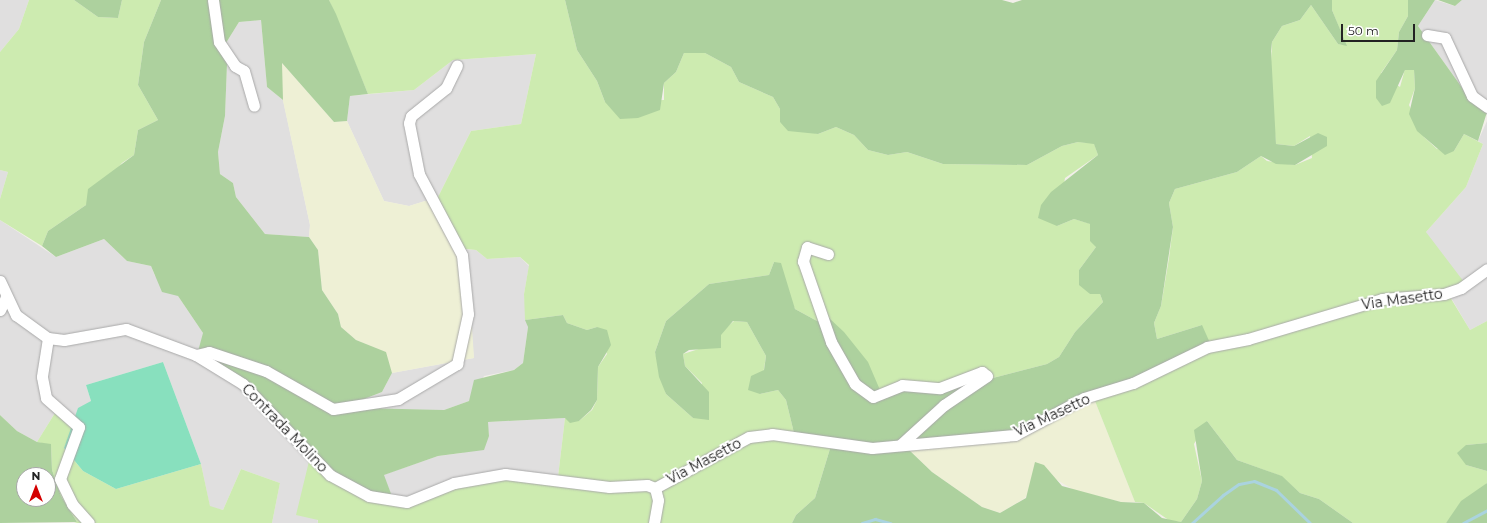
<!DOCTYPE html>
<html>
<head>
<meta charset="utf-8">
<style>
  body { margin:0 }
  #map { position:relative; width:1487px; height:523px; overflow:hidden; background:#f2efe9; font-family:Montserrat,sans-serif }
  div>[style] { position:absolute }
  .residential>* { inset:0; background:#e0dfdf }
  .farmland>* { inset:0; background:#eef0d5 }
  .grass>* { inset:0; background:#cdebb0 }
  .forest>* { inset:0; background:#add19e }
  .pitch>* { inset:0; background:#88e0be }
  .stream>* { height:3px; margin:-1.5px; padding:0 1.5px; transform-origin:1.5px; border-radius:1.5px; background:#aad3df }
  .roads { filter:drop-shadow(0 0 1px #a9a9a9) drop-shadow(0 0 1px #a9a9a9) }
  .street>* { height:11px; margin:-5.5px; padding:0 5.5px; transform-origin:5.5px; border-radius:5.5px; background:#fff }
  span { translate:-50% -50%; white-space:nowrap; text-align:center; line-height:1.15; -webkit-text-stroke:4px #fff; paint-order:stroke }
  .street-label { font-size:14px; color:#222 }
  .north { position:absolute; left:16px; top:467px; width:40px; height:40px; box-sizing:border-box; background:#fff; border:1px solid #a7a7a7; border-radius:50%; rotate:0deg; font-size:11px; font-weight:700; line-height:16px; text-align:center; color:#222 }
  .north::after { content:''; display:block; margin:auto; width:14px; height:18px; background:#d40000; clip-path:polygon(50% 0,100% 100%,50% 72%,0 100%) }
  .scale { position:absolute; left:1341px; top:24px; width:74px; height:18px; box-sizing:border-box; border:2px solid #222; border-top:0; padding-left:5px; font-size:12px; line-height:14px; white-space:nowrap; color:#222; -webkit-text-stroke:3px #fff; paint-order:stroke }
</style>
</head>
<body>
<div id="map">
  <div class="residential">
    <i style="clip-path:polygon(0 0,29px 0,19px 29px,0 52px)"></i>
    <i style="clip-path:polygon(1435px 0,1455px 6px,1462px 0,1487px 0,1487px 112px,1468px 96px,1418px 26px)"></i>
    <i style="clip-path:polygon(261px 20px,267px 87px,283px 100px,310px 225px,309px 237px,265px 234px,236px 197px,233px 183px,220px 174px,218px 152px,225px 116px,227px 64px,221px 51px,239px 22px)"></i>
    <i style="clip-path:polygon(536px 54px,521px 124px,471px 131px,438px 197px,409px 206px,384px 201px,347px 121px,350px 96px,414px 90px,453px 60px)"></i>
    <i style="clip-path:polygon(1487px 121px,1487px 321px,1470px 330px,1447px 291px,1426px 232px,1466px 187px,1483px 144px,1478px 141px)"></i>
    <i style="clip-path:polygon(0 170px,8px 172px,0 199px)"></i>
    <i style="clip-path:polygon(0 220px,56px 257px,104px 239px,127px 261px,151px 266px,155px 276px,178px 296px,226px 367px,310px 457px,318px 523px,272px 523px,280px 483px,241px 469px,223px 510px,210px 507px,201px 464px,163px 362px,86px 385px,91px 401px,74px 426px,55px 413px,37px 442px,17px 431px,0 415px)"></i>
    <i style="clip-path:polygon(462px 249px,476px 250px,487px 259px,520px 257px,529px 266px,524px 294px,528px 327px,523px 363px,514px 370px,484px 376px,469px 401px,444px 410px,359px 409px,364px 399px,382px 392px,392px 373px,474px 358px)"></i>
    <i style="clip-path:polygon(565px 418px,558px 477px,393px 499px,383px 475px,438px 456px,462px 453px,489px 436px,487px 422px)"></i>
  </div>
  <div class="farmland">
    <i style="clip-path:polygon(282px 63px,334px 122px,347px 121px,384px 201px,409px 206px,438px 197px,469px 282px,474px 358px,392px 373px,385px 352px,356px 340px,341px 327px,338px 314px,322px 290px,318px 250px,309px 237px,310px 225px,280px 87px)"></i>
    <i style="clip-path:polygon(1093px 396px,1135px 502px,1121px 502px,1074px 490px,1057px 480px,1029px 491px,1025px 498px,1000px 513px,982px 507px,932px 472px,908px 449px)"></i>
  </div>
  <div class="grass">
    <i style="clip-path:polygon(29px 0,74px 0,98px 17px,118px 18px,122px 0,161px 0,144px 42px,138px 85px,158px 120px,138px 130px,134px 155px,122px 163px,86px 205px,48px 231px,42px 246px,0 220px,0 199px,8px 172px,0 170px,0 52px,19px 29px)"></i>
    <i style="clip-path:polygon(329px 0,565px 0,577px 50px,597px 81px,605px 102px,664px 100px,664px 83px,676px 72px,684px 53px,705px 53px,731px 67px,739px 82px,773px 97px,780px 109px,780px 122px,818px 134px,836px 127px,854px 135px,868px 150px,888px 155px,907px 152px,943px 164px,1027px 165px,1062px 146px,1078px 142px,1094px 143px,1098px 155px,1065px 178px,1057px 226px,1074px 219px,1091px 224px,1096px 247px,1079px 270px,1090px 294px,1100px 294px,1103px 302px,1075px 332px,1059px 357px,1047px 364px,958px 387px,883px 397px,829px 318px,817px 321px,795px 309px,774px 262px,769px 275px,709px 284px,666px 321px,655px 352px,666px 394px,693px 418px,702px 383px,685px 366px,683px 354px,702px 348px,734px 321px,747px 322px,766px 356px,760px 394px,778px 390px,786px 400px,794px 433px,833px 439px,815px 498px,796px 515px,792px 523px,318px 523px,318px 520px,296px 515px,310px 457px,393px 499px,418px 497px,461px 479px,558px 477px,565px 418px,579px 421px,592px 410px,597px 400px,598px 367px,607px 354px,597px 327px,587px 330px,567px 323px,563px 315px,525px 320px,524px 294px,529px 265px,520px 257px,487px 259px,476px 250px,456px 248px,438px 197px,471px 131px,521px 124px,536px 54px,453px 60px,414px 90px,368px 94px)"></i>
    <i style="clip-path:polygon(1332px 0,1408px 0,1408px 16px,1399px 32px,1397px 50px,1381px 73px,1400px 87px,1405px 69px,1414px 70px,1415px 88px,1409px 105px,1424px 137px,1437px 149px,1454px 151px,1464px 134px,1483px 144px,1466px 187px,1426px 232px,1464px 282px,1447px 292px,1470px 330px,1487px 321px,1487px 443px,1466px 445px,1466px 465px,1487px 471px,1487px 483px,1446px 523px,1353px 523px,1319px 499px,1300px 493px,1281px 476px,1237px 460px,1207px 421px,1194px 444px,1202px 481px,1197px 499px,1181px 522px,1170px 521px,1144px 503px,1135px 502px,1093px 396px,1202px 325px,1157px 339px,1154px 323px,1161px 306px,1169px 258px,1173px 227px,1169px 203px,1175px 189px,1237px 172px,1261px 156px,1267px 161px,1295px 165px,1312px 158px,1310px 136px,1294px 146px,1276px 144px,1270px 81px,1272px 42px,1282px 26px,1300px 20px,1311px 5px,1338px 44px,1346px 45px,1332px 10px)"></i>
    <i style="clip-path:polygon(55px 413px,74px 426px,64px 448px,83px 471px,116px 489px,201px 464px,210px 506px,223px 510px,241px 469px,280px 483px,272px 523px,74px 523px,77px 522px,61px 496px,52px 470px,51px 445px,37px 442px)"></i>
  </div>
  <div class="forest">
    <i style="clip-path:polygon(74px 0,122px 0,118px 18px,98px 17px)"></i>
    <i style="clip-path:polygon(161px 0,329px 0,336px 14px,368px 94px,350px 96px,347px 121px,334px 122px,282px 63px,283px 100px,267px 87px,261px 20px,239px 22px,221px 51px,227px 64px,225px 116px,218px 152px,220px 174px,233px 183px,236px 197px,265px 234px,309px 237px,318px 250px,322px 290px,338px 314px,341px 327px,356px 340px,386px 352px,392px 373px,382px 392px,364px 399px,359px 408px,444px 410px,469px 401px,474px 380px,514px 370px,523px 363px,528px 327px,525px 320px,563px 315px,567px 323px,587px 330px,597px 327px,607px 330px,611px 345px,598px 367px,597px 400px,591px 410px,579px 421px,570px 423px,565px 418px,488px 422px,489px 436px,484px 450px,438px 456px,384px 475px,393px 499px,356px 490px,322px 467px,258px 397px,197px 355px,203px 333px,178px 296px,162px 292px,151px 266px,127px 261px,104px 239px,56px 257px,42px 246px,48px 231px,86px 205px,88px 189px,134px 155px,138px 130px,158px 120px,138px 85px,144px 42px)"></i>
    <i style="clip-path:polygon(565px 0,1002px 0,1013px 3px,1022px 0,1332px 0,1332px 10px,1347px 46px,1338px 44px,1311px 5px,1300px 20px,1282px 26px,1272px 42px,1271px 51px,1276px 144px,1294px 146px,1318px 133px,1327px 137px,1327px 146px,1295px 165px,1276px 164px,1261px 156px,1237px 172px,1175px 189px,1169px 203px,1173px 227px,1161px 306px,1154px 323px,1157px 339px,1202px 325px,1210px 343px,1015px 434px,908px 449px,932px 472px,982px 507px,1000px 513px,1026px 498px,1035px 462px,1044px 465px,1062px 486px,1121px 502px,1144px 503px,1162px 518px,1181px 522px,1197px 499px,1202px 481px,1194px 430px,1207px 421px,1237px 460px,1282px 476px,1300px 493px,1319px 499px,1353px 523px,792px 523px,796px 515px,815px 498px,833px 439px,794px 433px,786px 400px,778px 390px,760px 394px,748px 390px,751px 376px,764px 370px,766px 356px,747px 322px,733px 321px,721px 335px,721px 348px,689px 350px,683px 354px,685px 366px,709px 392px,709px 420px,693px 418px,666px 394px,659px 377px,655px 352px,666px 321px,709px 284px,769px 275px,774px 262px,781px 263px,795px 309px,817px 321px,829px 318px,844px 332px,868px 362px,883px 397px,902px 390px,958px 387px,1047px 364px,1059px 357px,1075px 332px,1103px 302px,1100px 294px,1090px 294px,1079px 285px,1079px 270px,1096px 247px,1090px 241px,1090px 224px,1074px 219px,1057px 226px,1038px 218px,1041px 205px,1051px 192px,1098px 155px,1094px 144px,1078px 142px,1062px 146px,1027px 165px,943px 164px,907px 152px,888px 155px,868px 150px,854px 135px,836px 127px,818px 134px,788px 131px,780px 122px,780px 109px,773px 97px,739px 82px,731px 67px,705px 53px,684px 53px,676px 72px,664px 83px,660px 110px,638px 118px,620px 119px,605px 102px,597px 81px,577px 50px)"></i>
    <i style="clip-path:polygon(1408px 0,1435px 0,1418px 26px,1468px 96px,1487px 112px,1478px 141px,1464px 134px,1454px 151px,1445px 155px,1417px 131px,1409px 114px,1415px 88px,1414px 70px,1405px 70px,1390px 103px,1382px 106px,1376px 98px,1376px 81px,1397px 50px,1399px 32px,1408px 16px)"></i>
    <i style="clip-path:polygon(1438px 0,1462px 0,1455px 6px)"></i>
    <i style="clip-path:polygon(evenodd,0 415px,17px 431px,37px 442px,51px 444px,52px 470px,61px 496px,77px 522px,0 523px,0 415px,24px 475px,48px 475px,48px 499px,24px 499px,24px 475px)"></i>
    <i style="clip-path:polygon(1487px 443px,1487px 471px,1466px 465px,1457px 453px,1466px 445px)"></i>
    <i style="clip-path:polygon(1487px 483px,1487px 523px,1446px 523px,1461px 501px)"></i>
  </div>
  <div class="pitch">
    <i style="clip-path:polygon(163px 362px,201px 464px,116px 489px,83px 471px,64px 448px,78px 408px,91px 401px,86px 385px)"></i>
  </div>
  <div class="stream">
    <i style="left:862px;top:523px;width:14px;rotate:-17deg"></i>
    <i style="left:875px;top:519px;width:16px;rotate:15deg"></i>
    <i style="left:1192px;top:523px;width:42px;rotate:-42.1deg"></i>
    <i style="left:1223px;top:495px;width:19px;rotate:-35deg"></i>
    <i style="left:1239px;top:484px;width:15px;rotate:-11deg"></i>
    <i style="left:1254px;top:481px;width:24px;rotate:22deg"></i>
    <i style="left:1276px;top:490px;width:47px;rotate:44.1deg"></i>
    <i style="left:1463px;top:523px;width:27px;rotate:-28deg"></i>
  </div>
  <div class="roads">
    <div class="street">
      <i style="left:213px;top:0;width:42px;rotate:81.9deg"></i>
      <i style="left:219px;top:42px;width:29px;rotate:56deg"></i>
      <i style="left:235px;top:66px;width:10px;rotate:29deg"></i>
      <i style="left:244px;top:71px;width:36px;rotate:74deg"></i>
      <i style="left:1427px;top:35px;width:18px;rotate:9deg"></i>
      <i style="left:1445px;top:38px;width:64px;rotate:65deg"></i>
      <i style="left:1472px;top:96px;width:19px;rotate:36deg"></i>
      <i style="left:828px;top:254px;width:22px;rotate:-162deg"></i>
      <i style="left:807px;top:247px;width:15px;rotate:106deg"></i>
      <i style="left:803px;top:261px;width:86px;rotate:70.9deg"></i>
      <i style="left:831px;top:342px;width:48px;rotate:60.3deg"></i>
      <i style="left:855px;top:384px;width:22px;rotate:36deg"></i>
      <i style="left:873px;top:397px;width:31px;rotate:-22deg"></i>
      <i style="left:902px;top:385px;width:38px;rotate:5deg"></i>
      <i style="left:940px;top:388px;width:45px;rotate:-20.9deg"></i>
      <i style="left:982px;top:372px;width:6px;rotate:39deg"></i>
      <i style="left:987px;top:376px;width:52px;rotate:146deg"></i>
      <i style="left:944px;top:405px;width:59px;rotate:137.7deg"></i>
      <i style="left:0;top:281px;width:38px;rotate:65deg"></i>
      <i style="left:16px;top:315px;width:39px;rotate:36deg"></i>
      <i style="left:48px;top:338px;width:16px;rotate:7deg"></i>
      <i style="left:64px;top:340px;width:63px;rotate:-10.1deg"></i>
      <i style="left:126px;top:329px;width:75px;rotate:20.4deg"></i>
      <i style="left:196px;top:355px;width:55px;rotate:31.7deg"></i>
      <i style="left:243px;top:384px;width:126px;rotate:46.3deg"></i>
      <i style="left:330px;top:475px;width:44px;rotate:28.3deg"></i>
      <i style="left:369px;top:496px;width:38px;rotate:9deg"></i>
      <i style="left:407px;top:502px;width:51px;rotate:-22deg"></i>
      <i style="left:454px;top:483px;width:52px;rotate:-10deg"></i>
      <i style="left:505px;top:474px;width:105px;rotate:7.1deg"></i>
      <i style="left:609px;top:487px;width:38px;rotate:-3deg"></i>
      <i style="left:647px;top:485px;width:9px;rotate:21deg"></i>
      <i style="left:0;top:310px;width:14px;rotate:-65deg"></i>
      <i style="left:48px;top:338px;width:39px;rotate:99deg"></i>
      <i style="left:42px;top:377px;width:21px;rotate:79deg"></i>
      <i style="left:46px;top:398px;width:44px;rotate:41.3deg"></i>
      <i style="left:79px;top:427px;width:55px;rotate:110.1deg"></i>
      <i style="left:60px;top:479px;width:28px;rotate:64deg"></i>
      <i style="left:72px;top:504px;width:25px;rotate:48deg"></i>
      <i style="left:196px;top:355px;width:13px;rotate:-13deg"></i>
      <i style="left:209px;top:352px;width:60px;rotate:18.4deg"></i>
      <i style="left:266px;top:371px;width:77px;rotate:29.6deg"></i>
      <i style="left:333px;top:409px;width:66px;rotate:-8.7deg"></i>
      <i style="left:398px;top:399px;width:69px;rotate:-30.7deg"></i>
      <i style="left:457px;top:364px;width:51px;rotate:-77.6deg"></i>
      <i style="left:468px;top:314px;width:59px;rotate:-95.8deg"></i>
      <i style="left:462px;top:255px;width:92px;rotate:-118deg"></i>
      <i style="left:419px;top:174px;width:52px;rotate:-101.1deg"></i>
      <i style="left:409px;top:123px;width:7px;rotate:-74deg"></i>
      <i style="left:411px;top:116px;width:45px;rotate:-38.7deg"></i>
      <i style="left:446px;top:88px;width:25px;rotate:-64deg"></i>
      <i style="left:655px;top:488px;width:107px;rotate:-28.5deg"></i>
      <i style="left:749px;top:437px;width:23px;rotate:-7deg"></i>
      <i style="left:772px;top:434px;width:101px;rotate:8deg"></i>
      <i style="left:872px;top:448px;width:144px;rotate:-5.2deg"></i>
      <i style="left:1015px;top:435px;width:78px;rotate:-28.2deg"></i>
      <i style="left:1084px;top:398px;width:51px;rotate:-17deg"></i>
      <i style="left:1133px;top:383px;width:82px;rotate:-25.9deg"></i>
      <i style="left:1207px;top:347px;width:42px;rotate:-11deg"></i>
      <i style="left:1248px;top:339px;width:140px;rotate:-16.6deg"></i>
      <i style="left:1382px;top:299px;width:62px;rotate:-4.6deg"></i>
      <i style="left:1444px;top:294px;width:18px;rotate:-19deg"></i>
      <i style="left:1461px;top:288px;width:32px;rotate:-36deg"></i>
      <i style="left:654px;top:523px;width:23px;rotate:-80deg"></i>
      <i style="left:658px;top:500px;width:12px;rotate:-104deg"></i>
    </div>
  </div>
  <div class="street-label">
    <span style="left:1402px;top:299px;rotate:-8deg">Via Masetto</span>
    <span style="left:1052px;top:415px;rotate:-25deg">Via Masetto</span>
    <span style="left:285px;top:428px;rotate:46deg">Contrada Molino</span>
    <span style="left:704px;top:461px;rotate:-28deg">Via Masetto</span>
  </div>
  <div class="north">N</div>
  <div class="scale">50 m</div>
</div>
</body>
</html>
